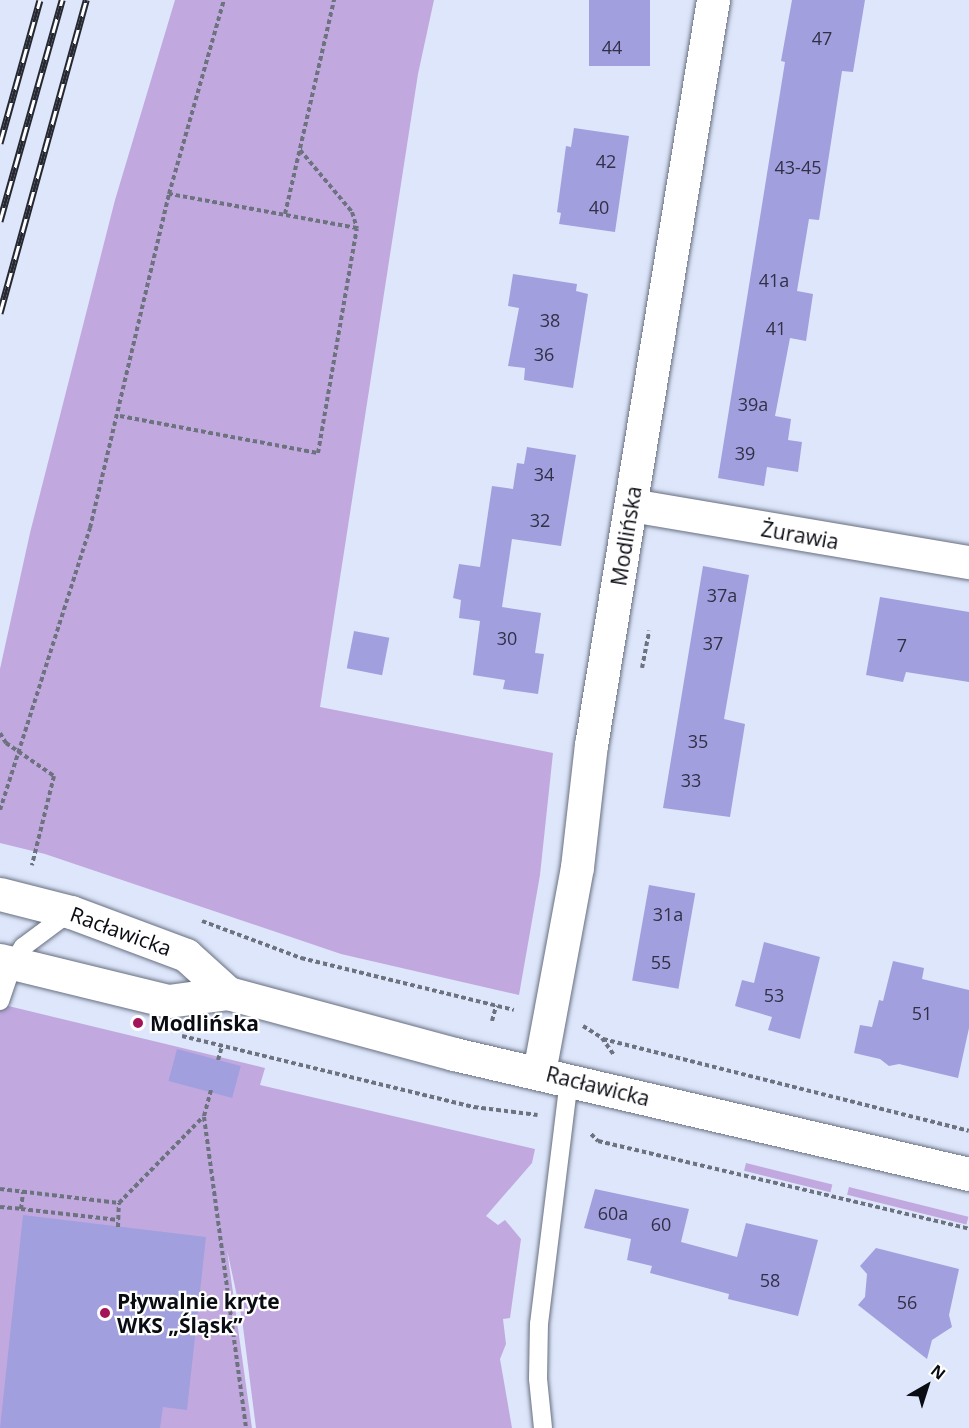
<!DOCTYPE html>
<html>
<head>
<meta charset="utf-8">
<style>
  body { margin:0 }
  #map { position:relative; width:969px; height:1428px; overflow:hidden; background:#dde6fa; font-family:"Open Sans",sans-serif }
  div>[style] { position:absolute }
  .green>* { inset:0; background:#c1a9df; transform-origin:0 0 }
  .building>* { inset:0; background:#a29fde; transform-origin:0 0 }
  .path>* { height:4px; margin-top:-2px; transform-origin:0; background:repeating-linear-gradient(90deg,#6d727f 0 4.5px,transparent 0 7.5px) }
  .roads { filter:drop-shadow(0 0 2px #686f81) drop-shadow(0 0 2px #686f81) }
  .service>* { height:18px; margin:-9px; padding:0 9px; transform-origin:9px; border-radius:9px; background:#fff }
  .minor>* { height:33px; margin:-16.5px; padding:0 16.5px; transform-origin:16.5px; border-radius:16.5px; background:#fff }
  .tertiary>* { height:33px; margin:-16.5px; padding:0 16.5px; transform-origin:16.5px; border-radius:16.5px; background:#fff }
  .rail>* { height:7px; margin-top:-3.5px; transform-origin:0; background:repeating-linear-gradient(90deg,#fff 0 14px,#252831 0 28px); box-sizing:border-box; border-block:2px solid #252831 }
  .dots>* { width:16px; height:16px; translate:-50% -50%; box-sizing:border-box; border:3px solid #fff; border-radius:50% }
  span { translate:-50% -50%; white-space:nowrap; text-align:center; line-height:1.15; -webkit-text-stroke:4.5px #fff; paint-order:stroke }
  .number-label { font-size:18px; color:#303146 }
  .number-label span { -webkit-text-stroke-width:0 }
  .street-label { font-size:21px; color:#0a0c13 }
  .poi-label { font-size:21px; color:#0a0c13; font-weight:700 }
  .left { translate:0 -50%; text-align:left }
  .north { position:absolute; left:897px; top:1356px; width:60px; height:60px; -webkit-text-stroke:4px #fff; paint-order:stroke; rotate:39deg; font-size:16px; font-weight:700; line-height:24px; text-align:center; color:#0a0c13 }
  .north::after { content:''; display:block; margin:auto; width:21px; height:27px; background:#0a0c13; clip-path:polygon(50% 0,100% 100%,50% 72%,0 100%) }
</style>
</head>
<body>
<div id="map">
  <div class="green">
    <i style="clip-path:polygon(175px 0,434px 0,418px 74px,320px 707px,553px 753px,540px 875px,519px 995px,341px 954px,45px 854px,0 843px,0 669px,30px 533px,115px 200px)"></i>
    <i style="clip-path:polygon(0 1004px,265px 1068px,260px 1085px,535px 1149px,532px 1163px,486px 1216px,498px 1225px,505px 1220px,521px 1239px,510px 1318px,503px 1319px,506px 1344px,500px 1359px,512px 1428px,256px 1428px,242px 1319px,227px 1250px,252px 1428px,0 1428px)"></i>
    <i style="left:746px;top:1163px;width:89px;height:8px;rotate:14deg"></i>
    <i style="left:849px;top:1187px;width:123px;height:8px;rotate:14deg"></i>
  </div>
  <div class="building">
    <i style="left:589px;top:0;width:61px;height:66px"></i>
    <i style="clip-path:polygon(792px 0,865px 0,853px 72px,842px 71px,819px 220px,809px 219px,797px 291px,813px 294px,806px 341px,790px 338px,775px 416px,791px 419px,788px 440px,802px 442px,798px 472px,767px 467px,764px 486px,718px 478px,785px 62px,781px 61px)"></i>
    <i style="clip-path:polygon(574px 128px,629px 136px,615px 232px,559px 224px,561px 213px,557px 212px,566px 146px,571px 147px)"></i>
    <i style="clip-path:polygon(513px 274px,577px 284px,576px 291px,588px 294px,573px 388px,524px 380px,525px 368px,508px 366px,519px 308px,508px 306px)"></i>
    <i style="clip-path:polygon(527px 447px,576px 455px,561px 546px,512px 539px,502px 607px,541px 613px,535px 653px,544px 654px,538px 694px,503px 689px,505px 680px,473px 675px,480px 621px,459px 618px,461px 600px,453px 598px,459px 564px,480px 567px,492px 486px,513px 489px,517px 463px,524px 464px)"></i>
    <i style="clip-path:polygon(703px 566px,749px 575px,724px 719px,745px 724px,730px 817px,663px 808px)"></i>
    <i style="clip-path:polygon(880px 597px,969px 612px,969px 682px,906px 672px,903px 682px,866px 675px)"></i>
    <i style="left:354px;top:631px;width:36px;height:38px;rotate:11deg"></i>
    <i style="left:649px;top:885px;width:47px;height:97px;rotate:10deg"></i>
    <i style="clip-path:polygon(764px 942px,820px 957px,800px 1039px,768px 1030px,772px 1017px,735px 1006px,742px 980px,754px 983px)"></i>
    <i style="clip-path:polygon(893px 961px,924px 968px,922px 979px,969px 990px,969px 1028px,958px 1078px,899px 1064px,889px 1066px,880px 1059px,854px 1053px,860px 1025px,872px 1027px,879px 1000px,883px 1001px)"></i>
    <i style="left:177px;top:1049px;width:66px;height:33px;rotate:15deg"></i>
    <i style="clip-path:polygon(595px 1189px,689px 1209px,681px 1242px,737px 1257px,746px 1223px,818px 1240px,798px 1316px,728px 1299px,729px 1294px,650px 1273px,652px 1266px,627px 1260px,631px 1239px,584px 1228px)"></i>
    <i style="clip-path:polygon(23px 1215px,206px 1237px,187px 1410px,163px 1407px,160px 1428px,0 1428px)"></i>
    <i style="clip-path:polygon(876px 1248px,959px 1269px,949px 1315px,952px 1327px,932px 1340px,927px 1359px,858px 1305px,865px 1297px,867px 1274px,860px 1266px)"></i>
  </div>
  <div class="path">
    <i style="left:300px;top:150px;width:81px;rotate:50deg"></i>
    <i style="left:352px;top:212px;width:17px;rotate:73deg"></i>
    <i style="left:285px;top:214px;width:220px;rotate:-77.1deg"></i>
    <i style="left:120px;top:416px;width:201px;rotate:10.6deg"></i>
    <i style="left:318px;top:453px;width:228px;rotate:-80.2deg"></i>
    <i style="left:357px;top:228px;width:191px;rotate:-169.7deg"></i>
    <i style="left:642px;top:668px;width:38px;rotate:-79deg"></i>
    <i style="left:0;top:733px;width:12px;rotate:59deg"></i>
    <i style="left:6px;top:743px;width:58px;rotate:34.5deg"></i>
    <i style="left:54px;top:776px;width:92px;rotate:103.9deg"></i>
    <i style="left:0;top:810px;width:296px;rotate:-72.3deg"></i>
    <i style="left:90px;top:528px;width:343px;rotate:-76.7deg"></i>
    <i style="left:169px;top:194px;width:202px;rotate:-74.2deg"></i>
    <i style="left:202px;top:921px;width:106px;rotate:20.5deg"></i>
    <i style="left:301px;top:958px;width:219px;rotate:13.7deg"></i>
    <i style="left:492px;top:1021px;width:16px;rotate:-75deg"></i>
    <i style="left:583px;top:1026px;width:22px;rotate:32deg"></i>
    <i style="left:602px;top:1038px;width:21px;rotate:55deg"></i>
    <i style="left:182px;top:1036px;width:301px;rotate:13.7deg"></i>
    <i style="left:474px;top:1107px;width:64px;rotate:7.2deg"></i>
    <i style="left:603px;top:1039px;width:377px;rotate:14.1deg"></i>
    <i style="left:218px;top:1060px;width:15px;rotate:-74deg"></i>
    <i style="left:211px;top:1090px;width:28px;rotate:105deg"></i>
    <i style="left:204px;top:1117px;width:314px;rotate:82.3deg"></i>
    <i style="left:591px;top:1134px;width:10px;rotate:45deg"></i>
    <i style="left:598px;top:1141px;width:381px;rotate:13.3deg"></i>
    <i style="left:0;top:1189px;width:120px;rotate:6.7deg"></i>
    <i style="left:0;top:1207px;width:21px;rotate:5deg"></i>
    <i style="left:21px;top:1209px;width:17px;rotate:-83deg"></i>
    <i style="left:21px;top:1209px;width:98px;rotate:6.5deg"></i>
    <i style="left:118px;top:1227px;width:24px;rotate:-88deg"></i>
    <i style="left:119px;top:1203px;width:120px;rotate:-45.7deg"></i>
  </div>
  <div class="roads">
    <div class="service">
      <i style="left:0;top:1001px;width:40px;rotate:-71.1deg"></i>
      <i style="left:13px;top:963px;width:19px;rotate:-58deg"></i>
      <i style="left:23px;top:947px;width:59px;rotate:-36.7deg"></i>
      <i style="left:543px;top:1428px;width:49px;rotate:-95.8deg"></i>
      <i style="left:538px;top:1379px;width:55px;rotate:-89deg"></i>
      <i style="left:539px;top:1324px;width:247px;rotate:-83deg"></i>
    </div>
    <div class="minor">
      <i style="left:631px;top:505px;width:343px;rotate:9.6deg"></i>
      <i style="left:539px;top:1072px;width:208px;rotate:-79.5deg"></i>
      <i style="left:577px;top:867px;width:123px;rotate:-83.5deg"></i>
      <i style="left:591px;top:745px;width:755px;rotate:-80.7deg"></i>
    </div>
    <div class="tertiary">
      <i style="left:0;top:894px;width:73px;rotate:14.2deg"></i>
      <i style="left:71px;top:912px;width:123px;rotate:20.5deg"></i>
      <i style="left:186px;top:955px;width:57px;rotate:42.1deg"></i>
      <i style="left:0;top:960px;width:173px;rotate:13.7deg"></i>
      <i style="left:168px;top:1001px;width:61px;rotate:-7.6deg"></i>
      <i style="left:228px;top:993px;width:234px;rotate:15.1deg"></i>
      <i style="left:454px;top:1054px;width:529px;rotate:13.12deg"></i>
    </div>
  </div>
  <div class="rail">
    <i style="left:0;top:143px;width:148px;rotate:-74.4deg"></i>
    <i style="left:0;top:221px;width:230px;rotate:-74.3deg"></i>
    <i style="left:0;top:313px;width:325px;rotate:-74.6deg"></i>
  </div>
  <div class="dots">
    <i style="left:138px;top:1023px;background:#a41458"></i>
    <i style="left:105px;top:1313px;background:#a41458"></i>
  </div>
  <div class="number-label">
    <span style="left:822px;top:38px">47</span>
    <span style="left:612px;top:47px">44</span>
    <span style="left:606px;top:161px">42</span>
    <span style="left:798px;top:167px">43-45</span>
    <span style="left:599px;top:207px">40</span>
    <span style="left:774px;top:280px">41a</span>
    <span style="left:550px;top:320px">38</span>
    <span style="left:776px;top:328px">41</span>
    <span style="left:544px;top:354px">36</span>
    <span style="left:753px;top:404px">39a</span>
    <span style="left:745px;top:453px">39</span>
    <span style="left:544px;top:474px">34</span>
    <span style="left:540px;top:520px">32</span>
    <span style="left:722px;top:595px">37a</span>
    <span style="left:507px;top:638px">30</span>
    <span style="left:713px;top:643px">37</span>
    <span style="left:902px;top:645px">7</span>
    <span style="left:698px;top:741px">35</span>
    <span style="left:691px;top:780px">33</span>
    <span style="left:668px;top:914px">31a</span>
    <span style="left:661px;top:962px">55</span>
    <span style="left:774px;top:995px">53</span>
    <span style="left:922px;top:1013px">51</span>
    <span style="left:613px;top:1213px">60a</span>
    <span style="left:661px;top:1224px">60</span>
    <span style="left:770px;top:1280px">58</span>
    <span style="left:907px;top:1302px">56</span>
  </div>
  <div class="street-label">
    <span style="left:800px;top:535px;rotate:10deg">Żurawia</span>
    <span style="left:626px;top:536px;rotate:-81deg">Modlińska</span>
    <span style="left:121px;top:931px;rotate:20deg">Racławicka</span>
    <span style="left:598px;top:1086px;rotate:14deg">Racławicka</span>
  </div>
  <div class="poi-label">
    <span class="left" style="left:150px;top:1023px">Modlińska</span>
    <span class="left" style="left:117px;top:1313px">Pływalnie kryte<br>WKS „Śląsk”</span>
  </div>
  <div class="north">N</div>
</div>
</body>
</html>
